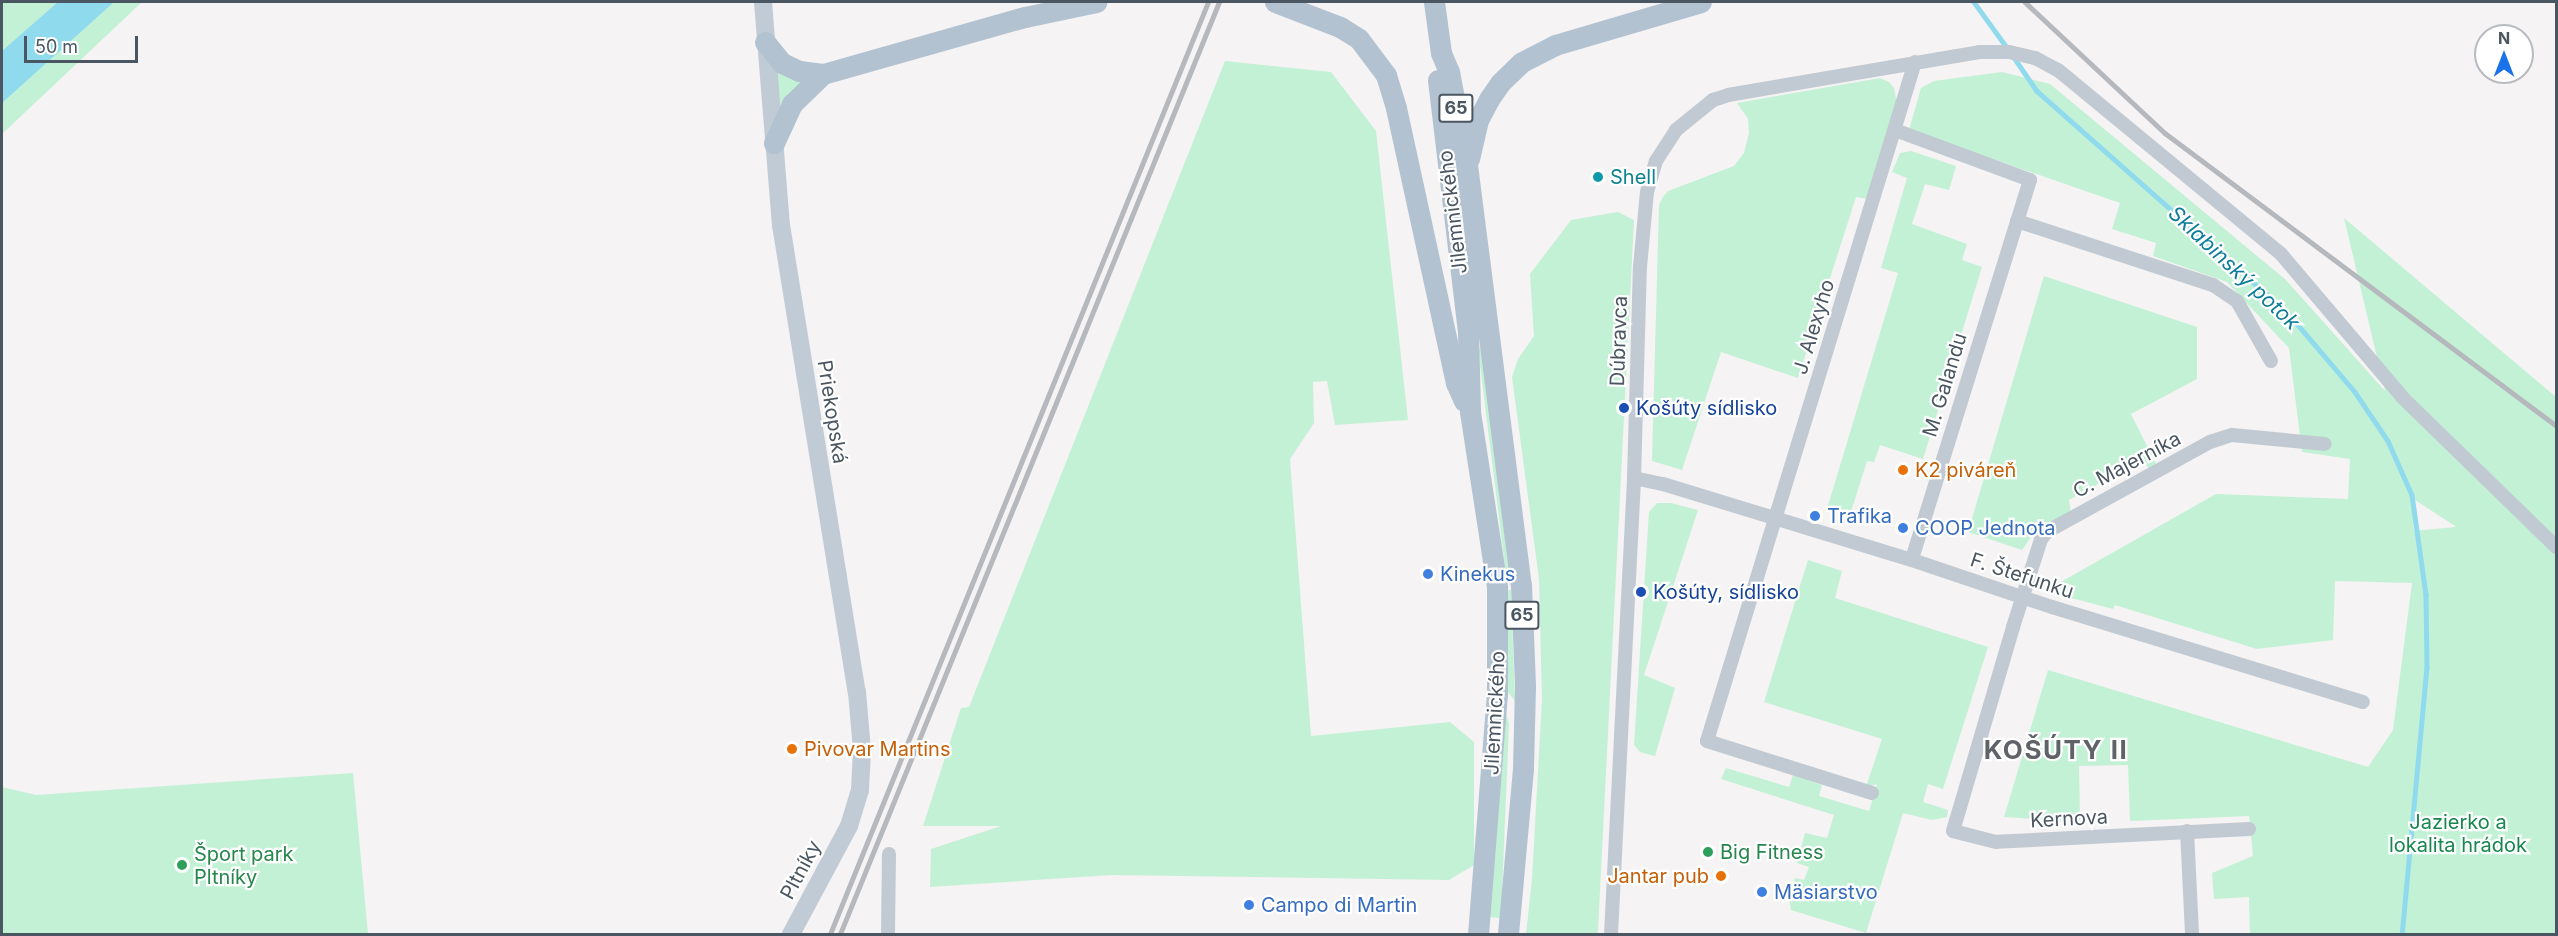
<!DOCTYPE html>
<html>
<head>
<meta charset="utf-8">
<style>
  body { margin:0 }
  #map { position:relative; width:2558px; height:936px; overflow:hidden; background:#f5f3f3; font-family:Inter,sans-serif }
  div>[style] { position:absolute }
  .green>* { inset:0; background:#c3f1d5 }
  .water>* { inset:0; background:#90daee }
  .stream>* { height:4.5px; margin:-2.25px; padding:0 2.25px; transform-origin:2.25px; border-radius:2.25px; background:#90daee }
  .street>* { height:14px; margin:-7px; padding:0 7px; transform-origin:7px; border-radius:7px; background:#c1cad2 }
  .secondary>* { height:18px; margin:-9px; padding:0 9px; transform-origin:9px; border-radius:9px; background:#c1cbd6 }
  .primary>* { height:21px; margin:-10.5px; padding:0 10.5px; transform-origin:10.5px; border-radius:10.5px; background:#b3c2d1 }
  .rail>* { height:4.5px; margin:-2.25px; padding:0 2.25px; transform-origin:2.25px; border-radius:2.25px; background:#b5b8bd }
  .dots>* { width:16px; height:16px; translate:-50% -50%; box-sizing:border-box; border:3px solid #fff; border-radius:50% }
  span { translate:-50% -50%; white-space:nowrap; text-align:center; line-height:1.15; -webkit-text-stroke:4.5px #fff; paint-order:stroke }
  .shield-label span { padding:2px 4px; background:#fff; border:2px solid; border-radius:4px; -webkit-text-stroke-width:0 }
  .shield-label { font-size:18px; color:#4a5661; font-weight:700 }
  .culture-label { font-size:20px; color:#0d838f }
  .left { translate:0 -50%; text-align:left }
  .street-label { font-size:20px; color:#4a5661 }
  .transit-label { font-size:20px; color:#164399 }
  .food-label { font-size:20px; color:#c56008 }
  .right { translate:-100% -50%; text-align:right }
  .shop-label { font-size:20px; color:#366cbe }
  .park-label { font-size:20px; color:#17864f }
  .leisure-label { font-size:20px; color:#27864d }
  .water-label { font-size:21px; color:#0c7c9b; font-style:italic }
  .district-label { font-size:26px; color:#5f6368; font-weight:700; letter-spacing:1.5px }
  .frame { position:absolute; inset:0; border:3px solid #4a5661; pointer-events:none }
  .north { position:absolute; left:2474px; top:24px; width:60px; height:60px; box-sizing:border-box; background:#fff; border:2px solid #b7bbc0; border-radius:50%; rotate:0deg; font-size:16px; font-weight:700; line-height:24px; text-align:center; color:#4a5661 }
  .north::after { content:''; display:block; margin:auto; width:21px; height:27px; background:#1a73e8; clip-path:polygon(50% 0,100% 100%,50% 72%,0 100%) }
  .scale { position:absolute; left:24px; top:36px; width:114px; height:27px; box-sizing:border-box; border:3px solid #4a5661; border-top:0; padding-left:8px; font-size:18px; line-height:21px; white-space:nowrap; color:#4a5661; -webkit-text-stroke:4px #fff; paint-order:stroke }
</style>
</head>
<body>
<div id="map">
  <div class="green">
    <i style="clip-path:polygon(2px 2px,142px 2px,2px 134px)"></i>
    <i style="clip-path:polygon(1225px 61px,1331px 72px,1376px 131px,1408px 420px,1335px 425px,1327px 381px,1313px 382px,1314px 423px,1290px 459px,1311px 736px,1450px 722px,1474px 742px,1474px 865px,1449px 880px,1112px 875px,930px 887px,931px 849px,1001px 826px,923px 826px,961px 708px,969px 707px)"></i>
    <i style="clip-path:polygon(776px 71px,802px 82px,781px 108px)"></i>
    <i style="clip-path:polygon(evenodd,2002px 72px,2050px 84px,2286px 280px,2385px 391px,2344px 218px,2556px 397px,2556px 934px,2250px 934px,2249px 897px,2214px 899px,2212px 873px,2253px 856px,2249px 816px,2130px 821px,2128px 765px,2079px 766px,2080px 822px,2004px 817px,2048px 670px,2368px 767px,2393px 730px,2412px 583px,2335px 581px,2333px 640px,2257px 649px,2115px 605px,2113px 609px,2045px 591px,2216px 494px,2348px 499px,2350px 459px,2302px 452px,2289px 348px,2227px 282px,2153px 256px,2156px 243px,2112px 229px,2120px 203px,1909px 130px,1921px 88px,1934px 81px,2002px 72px,2412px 498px,2455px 526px,2455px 527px,2414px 531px,2412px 498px)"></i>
    <i style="clip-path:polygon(1880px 78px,1889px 82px,1894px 88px,1897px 104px,1868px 199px,1856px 197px,1798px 378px,1721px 352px,1682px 470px,1652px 461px,1659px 205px,1663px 197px,1668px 191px,1734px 166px,1744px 153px,1749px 133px,1748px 119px,1737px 103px)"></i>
    <i style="clip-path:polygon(1911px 151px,1956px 166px,1949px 190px,1925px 184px,1912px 224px,1967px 244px,1962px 260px,1982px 267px,1923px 459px,1880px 445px,1874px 462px,1867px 461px,1850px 515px,1827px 509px,1898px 273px,1881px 268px,1907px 178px,1892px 172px,1900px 153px)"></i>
    <i style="clip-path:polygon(1618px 212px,1634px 220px,1598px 930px,1597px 934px,1526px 934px,1532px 879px,1542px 699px,1539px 579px,1512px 377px,1518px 359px,1534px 336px,1530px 274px,1571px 220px)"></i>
    <i style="clip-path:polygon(2044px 276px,2197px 327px,2197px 379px,2131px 414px,2157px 466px,2150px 470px,2142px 460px,2069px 500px,2071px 514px,2033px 534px,2022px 550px,1968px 532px)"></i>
    <i style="clip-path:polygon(1482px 348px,1510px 581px,1507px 582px,1478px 349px)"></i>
    <i style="clip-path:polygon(1657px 503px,1671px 503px,1698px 510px,1644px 675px,1675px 688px,1655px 756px,1640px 752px,1634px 745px,1649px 512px)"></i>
    <i style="clip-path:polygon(1808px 560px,1842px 571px,1835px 598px,1988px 647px,1943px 789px,1928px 784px,1923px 802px,1948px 810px,1947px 817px,1932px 820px,1903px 813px,1866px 933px,1791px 910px,1789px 899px,1795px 878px,1804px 880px,1809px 867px,1797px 863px,1805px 833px,1827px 838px,1834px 815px,1721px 779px,1726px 768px,1789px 787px,1793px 775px,1822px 785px,1819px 796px,1869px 811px,1877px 784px,1866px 787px,1882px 739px,1764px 702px)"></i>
    <i style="clip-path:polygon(1508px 590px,1511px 590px,1515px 701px,1507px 691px)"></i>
    <i style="clip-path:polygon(1505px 711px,1509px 723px,1501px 918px,1489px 917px)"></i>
    <i style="clip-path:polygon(353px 773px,368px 934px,2px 934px,2px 787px,36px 795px)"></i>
  </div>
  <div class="water">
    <i style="clip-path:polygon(58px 2px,114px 2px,2px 103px,2px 51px)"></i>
  </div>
  <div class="stream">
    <i style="left:1974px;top:2px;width:58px;rotate:54.1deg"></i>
    <i style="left:2013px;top:56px;width:42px;rotate:55.6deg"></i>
    <i style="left:2037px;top:91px;width:334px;rotate:41.5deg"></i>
    <i style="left:2287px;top:312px;width:105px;rotate:49.6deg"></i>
    <i style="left:2355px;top:392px;width:59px;rotate:56deg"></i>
    <i style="left:2388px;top:441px;width:59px;rotate:66deg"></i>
    <i style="left:2412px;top:495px;width:100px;rotate:82deg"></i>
    <i style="left:2426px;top:594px;width:73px;rotate:89.2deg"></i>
    <i style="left:2427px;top:667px;width:268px;rotate:95.3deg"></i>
  </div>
  <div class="street">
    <i style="left:1895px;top:130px;width:144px;rotate:20.3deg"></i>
    <i style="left:2030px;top:180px;width:398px;rotate:107.3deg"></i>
    <i style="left:2017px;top:221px;width:206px;rotate:18.1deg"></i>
    <i style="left:2213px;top:285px;width:29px;rotate:34deg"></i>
    <i style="left:2237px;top:301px;width:69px;rotate:60.5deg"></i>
    <i style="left:1634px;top:478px;width:30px;rotate:12deg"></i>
    <i style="left:1663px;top:484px;width:260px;rotate:17deg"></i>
    <i style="left:1912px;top:560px;width:148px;rotate:18.6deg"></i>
    <i style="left:2052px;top:607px;width:325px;rotate:17deg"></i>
    <i style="left:1872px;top:793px;width:173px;rotate:-162.5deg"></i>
    <i style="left:1707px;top:741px;width:710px;rotate:-72.97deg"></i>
    <i style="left:2249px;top:829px;width:253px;rotate:177.1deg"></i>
    <i style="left:1996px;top:842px;width:44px;rotate:-165.7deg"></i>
    <i style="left:1953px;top:831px;width:213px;rotate:-73.6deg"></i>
    <i style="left:2013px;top:627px;width:92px;rotate:-72.3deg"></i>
    <i style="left:2041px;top:539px;width:11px;rotate:-49deg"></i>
    <i style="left:2048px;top:531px;width:185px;rotate:-28.8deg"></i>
    <i style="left:2210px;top:442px;width:23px;rotate:-18deg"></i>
    <i style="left:2232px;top:435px;width:93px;rotate:5.5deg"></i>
    <i style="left:2187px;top:831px;width:103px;rotate:87.2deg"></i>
    <i style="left:888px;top:934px;width:80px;rotate:-89.3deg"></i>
    <i style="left:1611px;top:934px;width:457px;rotate:-87.1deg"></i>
    <i style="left:1634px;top:478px;width:211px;rotate:-88.4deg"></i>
    <i style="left:1640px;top:267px;width:75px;rotate:-84.7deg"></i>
    <i style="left:1647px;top:192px;width:32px;rotate:-74deg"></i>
    <i style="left:1656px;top:161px;width:37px;rotate:-57deg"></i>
    <i style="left:1676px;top:130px;width:48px;rotate:-39deg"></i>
    <i style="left:1713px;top:100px;width:16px;rotate:-18deg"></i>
    <i style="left:1728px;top:95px;width:255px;rotate:-9.7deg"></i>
    <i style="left:1979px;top:52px;width:30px"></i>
    <i style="left:2009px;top:52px;width:27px;rotate:13deg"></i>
    <i style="left:2035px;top:58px;width:26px;rotate:28deg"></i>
    <i style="left:2058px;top:70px;width:289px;rotate:39.5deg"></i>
    <i style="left:2281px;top:254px;width:189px;rotate:49.7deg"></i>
    <i style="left:2403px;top:398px;width:214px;rotate:44.2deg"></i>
  </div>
  <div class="secondary">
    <i style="left:763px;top:2px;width:224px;rotate:85.4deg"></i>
    <i style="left:781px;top:225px;width:473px;rotate:80.8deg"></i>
    <i style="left:857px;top:692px;width:58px;rotate:85.1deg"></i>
    <i style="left:862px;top:750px;width:40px;rotate:92.9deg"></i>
    <i style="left:860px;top:790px;width:38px;rotate:107deg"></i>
    <i style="left:849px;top:826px;width:123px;rotate:118.2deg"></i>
  </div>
  <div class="primary">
    <i style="left:1275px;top:2px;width:70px;rotate:21deg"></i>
    <i style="left:1340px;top:27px;width:22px;rotate:32deg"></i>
    <i style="left:1359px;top:39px;width:45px;rotate:53.1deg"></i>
    <i style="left:1386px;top:75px;width:34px;rotate:73deg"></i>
    <i style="left:1396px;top:108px;width:281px;rotate:77.7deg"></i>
    <i style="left:1456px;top:383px;width:20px;rotate:66deg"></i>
    <i style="left:1434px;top:2px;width:51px;rotate:82.2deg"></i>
    <i style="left:1441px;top:53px;width:21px;rotate:67deg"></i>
    <i style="left:1449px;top:72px;width:95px;rotate:79deg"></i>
    <i style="left:1467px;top:165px;width:423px;rotate:82.7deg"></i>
    <i style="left:1521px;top:585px;width:101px;rotate:87.7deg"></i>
    <i style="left:1525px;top:686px;width:83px;rotate:91.4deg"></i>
    <i style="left:1523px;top:769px;width:166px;rotate:95.2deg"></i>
    <i style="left:765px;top:42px;width:27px;rotate:51deg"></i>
    <i style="left:782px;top:63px;width:19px;rotate:25deg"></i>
    <i style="left:799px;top:71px;width:24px;rotate:7deg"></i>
    <i style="left:823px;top:74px;width:210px;rotate:-15.8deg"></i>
    <i style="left:1025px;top:17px;width:73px;rotate:-11.9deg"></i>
    <i style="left:1438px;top:80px;width:255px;rotate:83.2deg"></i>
    <i style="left:1468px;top:333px;width:79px;rotate:88.5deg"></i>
    <i style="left:1470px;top:412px;width:177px;rotate:81.2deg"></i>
    <i style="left:1497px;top:587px;width:106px;rotate:90deg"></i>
    <i style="left:1497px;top:693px;width:242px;rotate:94.5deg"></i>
    <i style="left:774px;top:143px;width:43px;rotate:-65.2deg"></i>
    <i style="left:792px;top:104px;width:43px;rotate:-44.1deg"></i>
    <i style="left:1469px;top:159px;width:40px;rotate:-77deg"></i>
    <i style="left:1478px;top:120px;width:24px;rotate:-62deg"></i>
    <i style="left:1489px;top:99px;width:19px;rotate:-55deg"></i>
    <i style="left:1500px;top:83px;width:30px;rotate:-44deg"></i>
    <i style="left:1522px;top:62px;width:37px;rotate:-27deg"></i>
    <i style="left:1555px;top:45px;width:152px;rotate:-16.4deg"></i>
  </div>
  <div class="rail">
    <i style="left:2025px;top:2px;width:192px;rotate:43.1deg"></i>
    <i style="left:2165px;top:133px;width:488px;rotate:36.8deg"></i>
    <i style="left:830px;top:934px;width:1006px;rotate:-67.92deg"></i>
    <i style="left:840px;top:934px;width:1006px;rotate:-67.87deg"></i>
  </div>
  <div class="dots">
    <i style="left:1598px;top:177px;background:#0f9aa8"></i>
    <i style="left:1624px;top:408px;background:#1a4fb4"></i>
    <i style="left:1903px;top:470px;background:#e8710a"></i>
    <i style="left:1815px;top:516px;background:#3f7fe0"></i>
    <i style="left:1903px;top:528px;background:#3f7fe0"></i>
    <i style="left:1428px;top:574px;background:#3f7fe0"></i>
    <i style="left:1641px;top:592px;background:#1a4fb4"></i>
    <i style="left:792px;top:749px;background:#e8710a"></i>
    <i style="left:1708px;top:852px;background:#2e9e5b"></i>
    <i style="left:182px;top:865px;background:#2e9e5b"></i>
    <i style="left:1721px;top:876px;background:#e8710a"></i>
    <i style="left:1762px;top:892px;background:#3f7fe0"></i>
    <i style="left:1249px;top:905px;background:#3f7fe0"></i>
  </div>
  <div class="shield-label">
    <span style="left:1456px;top:108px">65</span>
    <span style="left:1522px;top:615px">65</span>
  </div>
  <div class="culture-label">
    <span class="left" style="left:1610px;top:177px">Shell</span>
  </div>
  <div class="street-label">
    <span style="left:1453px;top:212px;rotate:-97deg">Jilemnického</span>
    <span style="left:1814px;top:327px;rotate:-73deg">J. Alexyho</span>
    <span style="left:1619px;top:341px;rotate:-88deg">Dúbravca</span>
    <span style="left:1945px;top:385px;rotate:-73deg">M. Galandu</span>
    <span style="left:832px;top:412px;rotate:81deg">Priekopská</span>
    <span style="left:2127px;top:465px;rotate:-28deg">C. Majerníka</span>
    <span style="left:2022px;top:576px;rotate:18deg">F. Štefunku</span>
    <span style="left:1495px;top:713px;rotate:-87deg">Jilemnického</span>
    <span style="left:2069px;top:819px;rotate:-3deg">Kernova</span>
    <span style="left:801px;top:870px;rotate:-62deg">Pltníky</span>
  </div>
  <div class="transit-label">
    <span class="left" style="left:1636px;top:408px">Košúty sídlisko</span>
    <span class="left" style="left:1653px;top:592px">Košúty, sídlisko</span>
  </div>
  <div class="food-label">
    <span class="left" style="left:1915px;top:470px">K2 piváreň</span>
    <span class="left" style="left:804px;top:749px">Pivovar Martins</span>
    <span class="right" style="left:1709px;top:876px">Jantar pub</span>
  </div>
  <div class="shop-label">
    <span class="left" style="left:1827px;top:516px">Trafika</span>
    <span class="left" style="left:1915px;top:528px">COOP Jednota</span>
    <span class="left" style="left:1440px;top:574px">Kinekus</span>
    <span class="left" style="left:1774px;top:892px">Mäsiarstvo</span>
    <span class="left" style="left:1261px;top:905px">Campo di Martin</span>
  </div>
  <div class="park-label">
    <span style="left:2458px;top:834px">Jazierko a<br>lokalita hrádok</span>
  </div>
  <div class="leisure-label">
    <span class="left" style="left:1720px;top:852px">Big Fitness</span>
    <span class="left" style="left:194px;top:866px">Šport park<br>Pltníky</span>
  </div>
  <div class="water-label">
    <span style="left:2234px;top:268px;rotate:43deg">Sklabinský potok</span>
  </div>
  <div class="district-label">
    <span style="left:2056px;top:750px">KOŠÚTY II</span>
  </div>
  <div class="frame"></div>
  <div class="north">N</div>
  <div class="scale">50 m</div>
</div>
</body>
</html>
